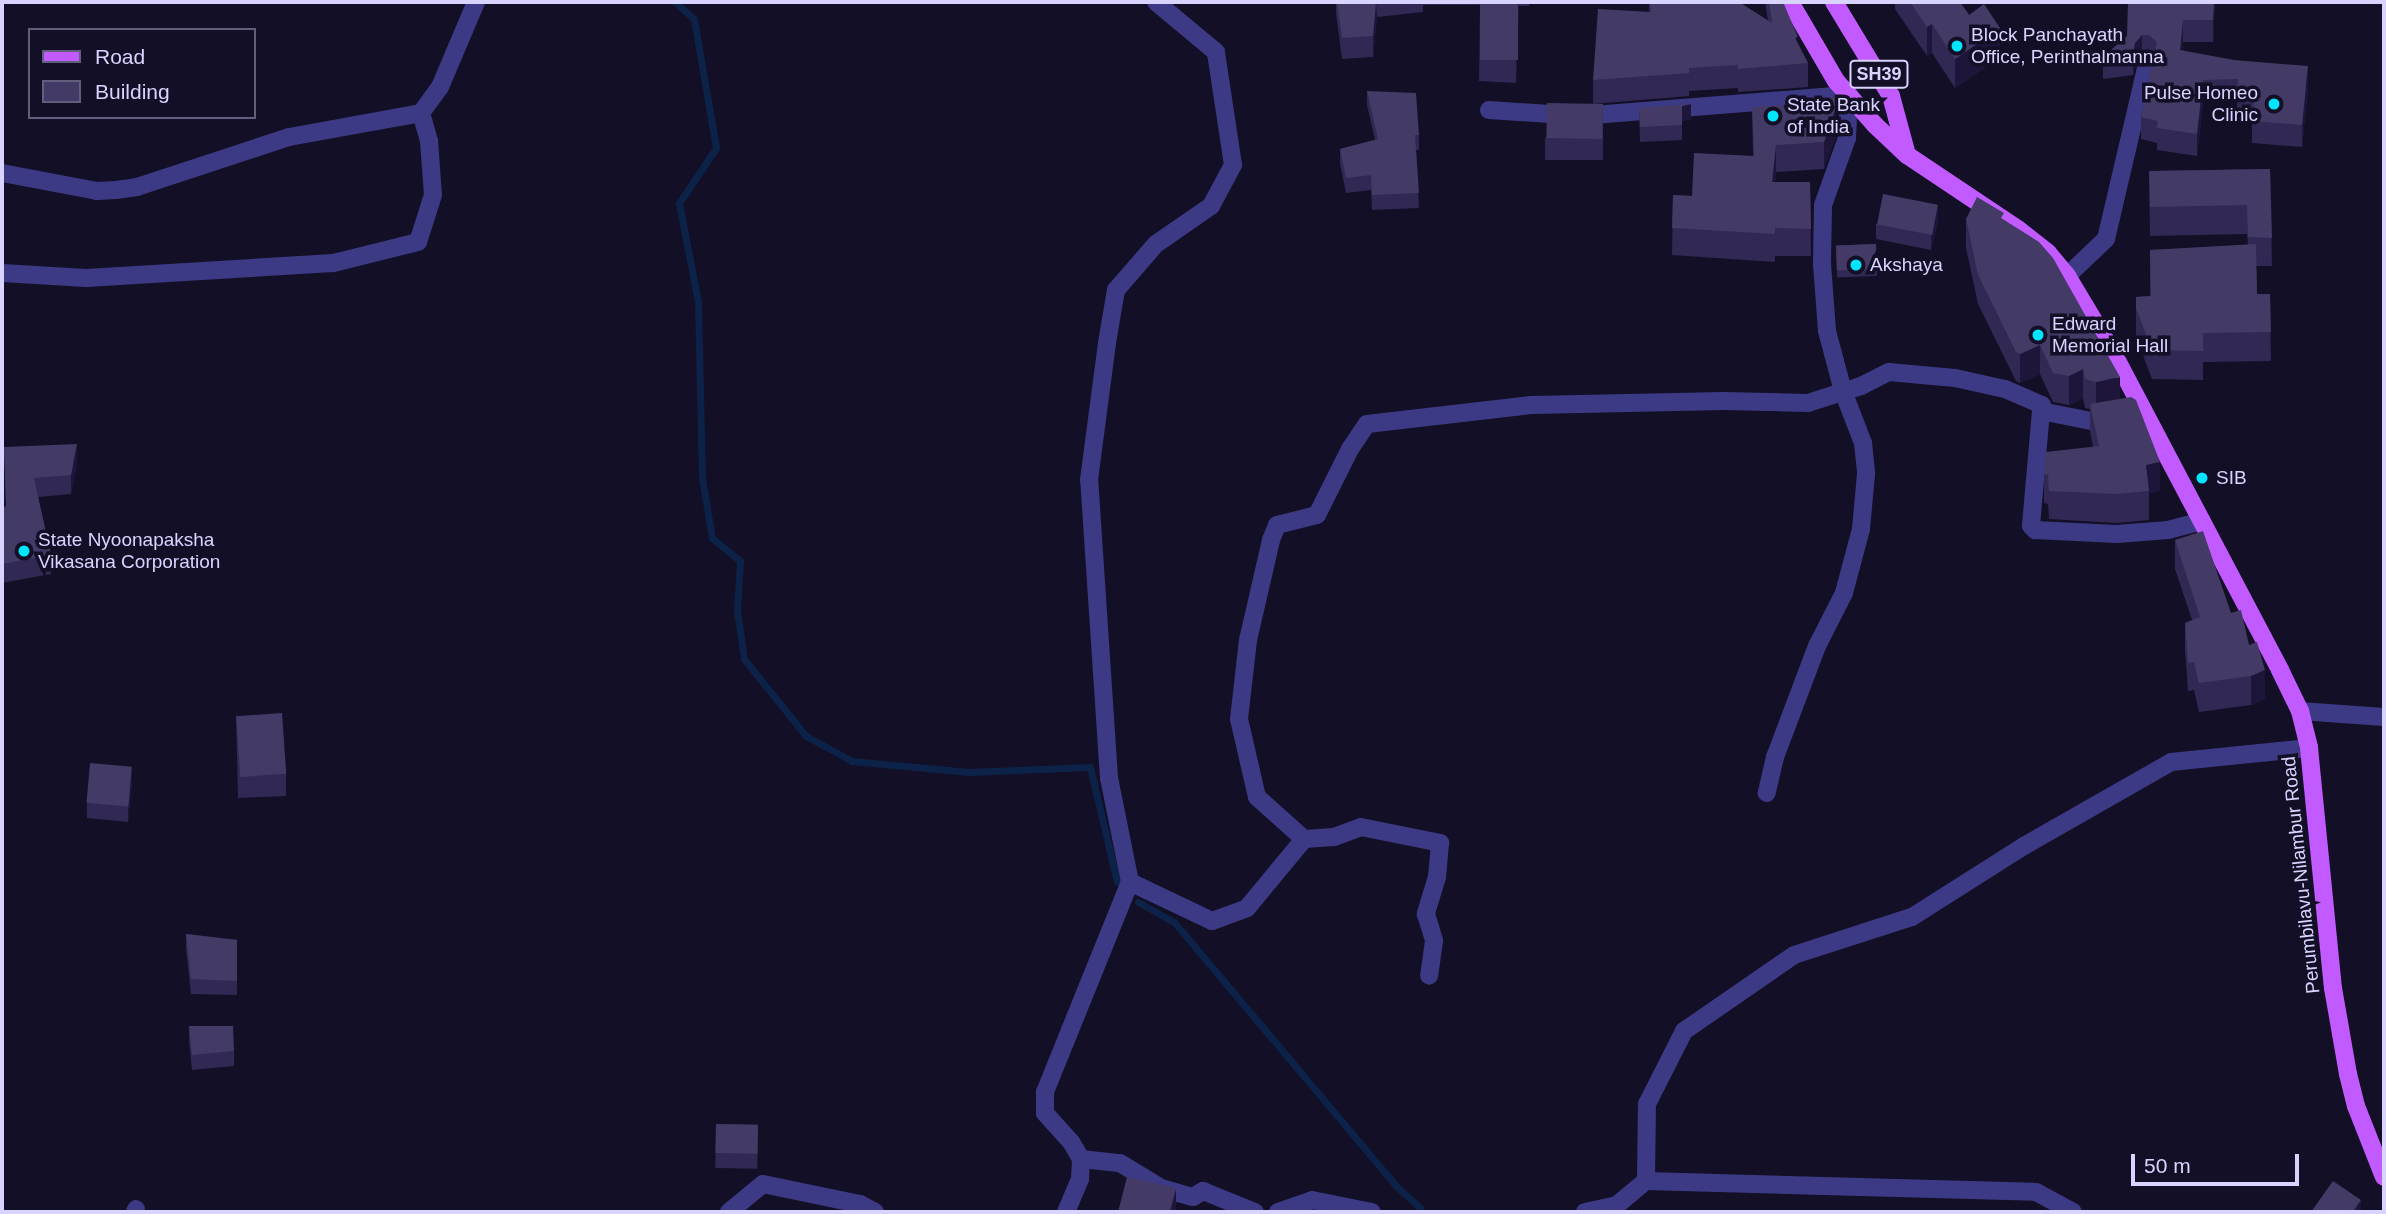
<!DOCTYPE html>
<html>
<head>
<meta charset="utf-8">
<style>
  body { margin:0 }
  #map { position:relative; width:2386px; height:1214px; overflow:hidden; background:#130f26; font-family:Arial,sans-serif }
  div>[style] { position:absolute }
  .stream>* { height:7px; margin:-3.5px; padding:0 3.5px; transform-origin:3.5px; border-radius:3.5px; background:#0c2248 }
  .street>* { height:18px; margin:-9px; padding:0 9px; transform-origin:9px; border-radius:9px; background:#3d3a85 }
  .primary>* { height:18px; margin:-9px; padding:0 9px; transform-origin:9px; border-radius:9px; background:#c25bff }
  .wall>* { inset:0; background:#312854; transform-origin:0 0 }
  .shaded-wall>* { inset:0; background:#1d163a }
  .building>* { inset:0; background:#433a66; transform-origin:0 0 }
  .dots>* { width:19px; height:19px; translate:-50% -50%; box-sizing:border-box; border:4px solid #130f26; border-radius:50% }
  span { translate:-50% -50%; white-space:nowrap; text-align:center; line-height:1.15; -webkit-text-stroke:7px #130f26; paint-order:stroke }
  .shield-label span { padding:2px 5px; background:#130f26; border:2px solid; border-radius:5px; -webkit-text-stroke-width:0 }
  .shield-label { font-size:18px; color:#d9d4ff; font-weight:700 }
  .poi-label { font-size:19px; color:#d9d4ff }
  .left { translate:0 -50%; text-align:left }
  .right { translate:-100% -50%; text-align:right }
  .street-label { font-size:19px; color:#d9d4ff }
  .frame { position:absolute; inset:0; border:4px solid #d9d4ff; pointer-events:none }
  .legend { position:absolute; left:28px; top:28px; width:228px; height:91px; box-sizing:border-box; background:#130f26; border:2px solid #625e7d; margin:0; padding:9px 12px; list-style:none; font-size:21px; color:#d9d4ff }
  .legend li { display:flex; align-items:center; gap:14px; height:35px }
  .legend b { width:35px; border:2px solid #625e7d }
  .scale { position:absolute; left:2131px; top:1154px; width:168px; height:32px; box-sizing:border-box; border:4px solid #d9d4ff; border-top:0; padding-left:9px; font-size:21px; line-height:24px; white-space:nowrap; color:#d9d4ff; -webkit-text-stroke:5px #130f26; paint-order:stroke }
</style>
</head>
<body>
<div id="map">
  <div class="stream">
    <i style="left:675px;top:2px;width:25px;rotate:42deg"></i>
    <i style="left:694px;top:19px;width:131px;rotate:80.3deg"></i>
    <i style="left:716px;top:148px;width:66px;rotate:123.9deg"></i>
    <i style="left:679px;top:203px;width:101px;rotate:79.1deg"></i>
    <i style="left:698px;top:302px;width:176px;rotate:88.7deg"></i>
    <i style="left:702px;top:478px;width:61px;rotate:80.5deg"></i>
    <i style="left:712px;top:538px;width:36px;rotate:39deg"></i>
    <i style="left:740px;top:561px;width:49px;rotate:93.5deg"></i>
    <i style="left:737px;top:610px;width:49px;rotate:81.9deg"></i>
    <i style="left:744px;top:659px;width:99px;rotate:51.2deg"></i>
    <i style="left:806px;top:736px;width:52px;rotate:28.5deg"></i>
    <i style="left:852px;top:761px;width:117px;rotate:5.4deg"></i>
    <i style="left:968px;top:772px;width:122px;rotate:-2.3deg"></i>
    <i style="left:1090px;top:767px;width:118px;rotate:76.8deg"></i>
    <i style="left:1138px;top:902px;width:41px;rotate:29.1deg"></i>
    <i style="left:1174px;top:922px;width:346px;rotate:49.9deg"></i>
    <i style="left:1397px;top:1187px;width:31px;rotate:42deg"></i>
  </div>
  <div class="street">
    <i style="left:1489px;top:110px;width:91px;rotate:3.8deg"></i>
    <i style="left:1580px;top:116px;width:270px;rotate:-4.5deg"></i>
    <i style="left:1849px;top:95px;width:43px;rotate:92.7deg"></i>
    <i style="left:1847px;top:138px;width:71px;rotate:109.7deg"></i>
    <i style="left:1823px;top:205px;width:59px;rotate:91deg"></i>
    <i style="left:1822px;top:264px;width:67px;rotate:85.7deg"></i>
    <i style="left:1827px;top:331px;width:62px;rotate:75.1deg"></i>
    <i style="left:1843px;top:391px;width:56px;rotate:69deg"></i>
    <i style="left:1863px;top:443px;width:31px;rotate:84deg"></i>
    <i style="left:1866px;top:474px;width:55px;rotate:95.2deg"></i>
    <i style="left:1861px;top:529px;width:66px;rotate:104.9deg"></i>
    <i style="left:1844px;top:593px;width:59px;rotate:117deg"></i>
    <i style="left:1817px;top:646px;width:119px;rotate:110.7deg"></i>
    <i style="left:1775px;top:757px;width:37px;rotate:103deg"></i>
    <i style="left:421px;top:113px;width:32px;rotate:-54deg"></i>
    <i style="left:440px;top:87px;width:92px;rotate:-67deg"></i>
    <i style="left:2px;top:173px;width:97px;rotate:10.7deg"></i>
    <i style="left:97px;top:191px;width:19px;rotate:-3deg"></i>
    <i style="left:116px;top:190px;width:21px;rotate:-8deg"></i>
    <i style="left:137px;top:187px;width:160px;rotate:-18.2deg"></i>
    <i style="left:289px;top:137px;width:134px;rotate:-10.3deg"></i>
    <i style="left:421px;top:113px;width:29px;rotate:74deg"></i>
    <i style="left:429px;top:141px;width:54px;rotate:85.8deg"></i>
    <i style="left:433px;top:195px;width:49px;rotate:107.7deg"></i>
    <i style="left:418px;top:242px;width:88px;rotate:166.1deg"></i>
    <i style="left:333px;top:263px;width:247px;rotate:176.5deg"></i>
    <i style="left:86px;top:278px;width:84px;rotate:-176.6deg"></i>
    <i style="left:2067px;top:276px;width:54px;rotate:-43.5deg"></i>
    <i style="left:2106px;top:239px;width:176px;rotate:-76.8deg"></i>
    <i style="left:2041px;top:411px;width:115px;rotate:95deg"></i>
    <i style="left:2031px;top:526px;width:6px;rotate:45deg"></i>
    <i style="left:2035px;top:530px;width:82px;rotate:2.8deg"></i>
    <i style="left:2117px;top:534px;width:51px;rotate:-4.5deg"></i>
    <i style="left:2168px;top:530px;width:35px;rotate:-15deg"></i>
    <i style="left:2300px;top:711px;width:84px;rotate:4.1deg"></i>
    <i style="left:1304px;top:839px;width:63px;rotate:-138.2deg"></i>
    <i style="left:1257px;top:797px;width:80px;rotate:-103deg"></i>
    <i style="left:1239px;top:719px;width:80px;rotate:-83.5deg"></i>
    <i style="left:1248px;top:640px;width:103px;rotate:-77deg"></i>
    <i style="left:1271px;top:540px;width:16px;rotate:-68deg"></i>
    <i style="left:1277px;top:525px;width:41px;rotate:-14deg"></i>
    <i style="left:1317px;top:515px;width:74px;rotate:-63.4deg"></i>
    <i style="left:1350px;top:449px;width:30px;rotate:-56deg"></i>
    <i style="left:1367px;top:424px;width:166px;rotate:-6.6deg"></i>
    <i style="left:1532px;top:405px;width:192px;rotate:-1.2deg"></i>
    <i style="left:1724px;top:401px;width:84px;rotate:1.4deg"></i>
    <i style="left:1808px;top:403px;width:56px;rotate:-17.8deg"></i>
    <i style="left:1861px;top:386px;width:31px;rotate:-27deg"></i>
    <i style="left:1889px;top:372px;width:66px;rotate:5.2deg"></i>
    <i style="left:1955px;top:378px;width:51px;rotate:12.4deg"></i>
    <i style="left:2005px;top:389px;width:40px;rotate:23.4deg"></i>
    <i style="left:2042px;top:405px;width:6px;rotate:99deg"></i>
    <i style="left:2041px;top:411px;width:56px;rotate:11.3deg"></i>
    <i style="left:2096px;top:422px;width:17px;rotate:-10deg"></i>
    <i style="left:1130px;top:882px;width:91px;rotate:25.4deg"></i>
    <i style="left:1212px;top:921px;width:37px;rotate:-20deg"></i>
    <i style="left:1247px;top:908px;width:89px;rotate:-50.4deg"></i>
    <i style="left:1304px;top:839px;width:30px;rotate:-4deg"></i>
    <i style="left:1334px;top:837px;width:29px;rotate:-20deg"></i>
    <i style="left:1361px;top:827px;width:81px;rotate:11.4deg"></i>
    <i style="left:1440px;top:843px;width:34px;rotate:95deg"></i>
    <i style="left:1437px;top:877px;width:39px;rotate:107deg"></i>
    <i style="left:1426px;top:914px;width:28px;rotate:73deg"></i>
    <i style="left:1434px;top:941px;width:35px;rotate:98deg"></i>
    <i style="left:1081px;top:1159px;width:39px;rotate:6deg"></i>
    <i style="left:1120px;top:1163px;width:48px;rotate:31.4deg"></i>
    <i style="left:1161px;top:1188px;width:33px;rotate:16deg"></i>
    <i style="left:1193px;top:1197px;width:12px;rotate:-31deg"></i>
    <i style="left:1203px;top:1191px;width:56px;rotate:22deg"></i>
    <i style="left:1646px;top:1181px;width:390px;rotate:1.6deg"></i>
    <i style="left:2036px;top:1192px;width:42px;rotate:28.4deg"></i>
    <i style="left:135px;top:1212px;width:3px;rotate:-72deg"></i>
    <i style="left:729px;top:1212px;width:44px;rotate:-39.5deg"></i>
    <i style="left:763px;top:1184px;width:99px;rotate:11.7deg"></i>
    <i style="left:860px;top:1204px;width:17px;rotate:28deg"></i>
    <i style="left:1066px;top:1212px;width:36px;rotate:-67deg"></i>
    <i style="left:1080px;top:1179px;width:20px;rotate:-87deg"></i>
    <i style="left:1081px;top:1159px;width:20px;rotate:-120deg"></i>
    <i style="left:1071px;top:1142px;width:39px;rotate:-132deg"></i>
    <i style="left:1045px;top:1113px;width:21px;rotate:-90deg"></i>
    <i style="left:1045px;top:1092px;width:227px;rotate:-68deg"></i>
    <i style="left:1130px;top:882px;width:106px;rotate:-101.4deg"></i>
    <i style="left:1109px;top:778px;width:299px;rotate:-93.8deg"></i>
    <i style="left:1089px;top:480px;width:138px;rotate:-82.5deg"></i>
    <i style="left:1107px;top:343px;width:54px;rotate:-80.4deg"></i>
    <i style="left:1116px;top:290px;width:61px;rotate:-49deg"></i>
    <i style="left:1156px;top:244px;width:67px;rotate:-34.6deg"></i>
    <i style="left:1211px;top:206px;width:47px;rotate:-61.8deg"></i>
    <i style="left:1233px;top:165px;width:114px;rotate:-98.6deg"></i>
    <i style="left:1216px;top:52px;width:78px;rotate:-140.2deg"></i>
    <i style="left:1278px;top:1212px;width:36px;rotate:-19deg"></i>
    <i style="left:1312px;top:1200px;width:61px;rotate:11.3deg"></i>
    <i style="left:1585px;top:1212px;width:33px;rotate:-12deg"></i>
    <i style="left:1617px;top:1205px;width:38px;rotate:-40deg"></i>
    <i style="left:1646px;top:1181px;width:77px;rotate:-89.3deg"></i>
    <i style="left:1647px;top:1104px;width:82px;rotate:-63.1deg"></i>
    <i style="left:1684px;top:1031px;width:134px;rotate:-34.6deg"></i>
    <i style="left:1794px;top:955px;width:124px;rotate:-17.9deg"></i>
    <i style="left:1912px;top:917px;width:133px;rotate:-32.4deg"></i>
    <i style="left:2024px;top:846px;width:169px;rotate:-29.7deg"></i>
    <i style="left:2171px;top:762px;width:139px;rotate:-5.8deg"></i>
  </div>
  <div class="primary">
    <i style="left:1790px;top:2px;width:91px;rotate:59.8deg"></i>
    <i style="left:1836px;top:81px;width:59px;rotate:48.4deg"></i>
    <i style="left:1875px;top:125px;width:44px;rotate:43.2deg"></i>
    <i style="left:1907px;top:155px;width:135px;rotate:33.8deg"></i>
    <i style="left:2019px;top:230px;width:37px;rotate:38deg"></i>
    <i style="left:2048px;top:253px;width:30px;rotate:50deg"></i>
    <i style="left:2067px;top:276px;width:87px;rotate:59deg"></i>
    <i style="left:2112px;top:351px;width:361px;rotate:62.2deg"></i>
    <i style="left:2280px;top:670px;width:46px;rotate:64deg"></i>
    <i style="left:2300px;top:711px;width:38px;rotate:76deg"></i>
    <i style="left:2309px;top:748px;width:241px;rotate:84.3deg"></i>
    <i style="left:2333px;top:988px;width:87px;rotate:80.1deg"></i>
    <i style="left:2348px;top:1074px;width:33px;rotate:76deg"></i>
    <i style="left:2356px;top:1106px;width:76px;rotate:68.5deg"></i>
    <i style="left:1834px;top:2px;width:110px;rotate:58.8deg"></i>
    <i style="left:1891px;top:96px;width:61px;rotate:74.8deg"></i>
  </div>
  <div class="wall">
    <i style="clip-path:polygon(1336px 2px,1529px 2px,1529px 6px,1519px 6px,1516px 83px,1479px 81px,1480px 5px,1423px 5px,1423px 12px,1377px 17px,1373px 57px,1342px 59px,1336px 14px)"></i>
    <i style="clip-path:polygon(1649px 2px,1739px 2px,1768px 21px,1765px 2px,1783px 2px,1798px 44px,1808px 63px,1808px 87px,1738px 92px,1738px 88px,1689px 91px,1689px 96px,1593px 104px,1593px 80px,1649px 12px)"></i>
    <i style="clip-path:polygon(1895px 2px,1960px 2px,2000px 57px,1955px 88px,1932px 53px,1927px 56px,1895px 9px)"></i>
    <i style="clip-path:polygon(2215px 2px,2213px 42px,2183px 42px,2182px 50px,2308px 88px,2302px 147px,2252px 143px,2252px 121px,2237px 120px,2237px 101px,2203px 102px,2197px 156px,2157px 150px,2157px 143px,2141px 139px,2141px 117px,2153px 61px,2149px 57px,2142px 57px,2135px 65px,2133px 75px,2103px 79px,2103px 57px,2127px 36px)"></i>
    <i style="clip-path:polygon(1367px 91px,1419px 135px,1419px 150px,1416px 150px,1419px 208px,1372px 210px,1371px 190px,1346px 193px,1340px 164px,1340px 149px,1375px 140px,1367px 105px)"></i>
    <i style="clip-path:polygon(1603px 104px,1603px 160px,1545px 160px,1545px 138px)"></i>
    <i style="clip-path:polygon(1752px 107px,1836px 125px,1836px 136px,1824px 169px,1776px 172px,1775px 182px,1810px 182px,1811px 256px,1775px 256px,1775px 262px,1672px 255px,1673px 195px,1692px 196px,1753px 156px)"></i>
    <i style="clip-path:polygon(1639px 108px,1691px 119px,1682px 121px,1682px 140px,1640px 142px)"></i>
    <i style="clip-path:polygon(2270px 169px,2272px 266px,2256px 266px,2257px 294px,2270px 294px,2271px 361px,2203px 362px,2203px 380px,2152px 379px,2136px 337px,2136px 297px,2150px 296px,2150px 250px,2248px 245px,2247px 234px,2150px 236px,2149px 171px)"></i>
    <i style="clip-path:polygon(1966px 219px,2004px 220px,2120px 399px,2160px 491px,2149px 493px,2149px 520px,2117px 523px,2049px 519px,2048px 504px,2044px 503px,2044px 474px,2093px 447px,2090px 432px,2090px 409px,2085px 408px,2083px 398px,2069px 405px,2053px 402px,2040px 374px,2020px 383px,2016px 381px,1978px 304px,1966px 248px)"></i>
    <i style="clip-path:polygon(1938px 220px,1931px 250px,1876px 239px,1876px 224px)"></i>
    <i style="left:1876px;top:244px;width:32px;height:40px;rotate:88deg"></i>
    <i style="clip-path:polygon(4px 447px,77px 464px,71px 494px,38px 497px,51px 555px,51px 574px,2px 583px,2px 508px,6px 506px)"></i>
    <i style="clip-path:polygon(2175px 540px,2231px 613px,2249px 645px,2265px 699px,2251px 705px,2199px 712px,2194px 690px,2188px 691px,2185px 651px,2185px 623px,2192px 620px,2175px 569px)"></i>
    <i style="clip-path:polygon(236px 715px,286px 774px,286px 796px,238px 798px)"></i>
    <i style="clip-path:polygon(132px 782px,128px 822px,87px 818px,87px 803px)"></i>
    <i style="clip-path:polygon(186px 934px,237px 940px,237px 995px,191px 994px,186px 949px)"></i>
    <i style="clip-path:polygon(189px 1026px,234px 1051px,234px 1066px,192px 1070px,189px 1041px)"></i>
    <i style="left:716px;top:1124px;width:42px;height:44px;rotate:1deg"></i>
  </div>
  <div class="shaded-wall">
    <i style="clip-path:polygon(1376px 2px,1377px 17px,1373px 57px,1373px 36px)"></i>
    <i style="clip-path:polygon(1518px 2px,1519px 6px,1516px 83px,1516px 62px)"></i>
    <i style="clip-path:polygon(2214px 2px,2215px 2px,2213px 42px,2213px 20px)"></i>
    <i style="clip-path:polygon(2183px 20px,2183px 42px,2180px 72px,2180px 50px)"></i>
    <i style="clip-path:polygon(1932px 24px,1932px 53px,1927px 56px,1927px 27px)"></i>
    <i style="clip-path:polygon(2000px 28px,2000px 57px,1955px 88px,1955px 59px)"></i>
    <i style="clip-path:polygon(2142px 35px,2142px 57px,2135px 65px,2133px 75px,2133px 53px,2135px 43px)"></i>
    <i style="clip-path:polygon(2308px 66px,2308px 88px,2302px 147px,2302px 125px)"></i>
    <i style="clip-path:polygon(2203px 80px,2203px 102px,2197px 156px,2197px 134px)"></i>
    <i style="clip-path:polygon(1836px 97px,1836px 136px,1824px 169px,1824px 142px)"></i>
    <i style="clip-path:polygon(1691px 104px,1691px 119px,1682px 121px,1682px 106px)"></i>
    <i style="clip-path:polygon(1776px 145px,1776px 172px,1772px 210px,1772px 182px)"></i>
    <i style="clip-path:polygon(1938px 205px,1938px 220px,1931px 250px,1931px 236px)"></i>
    <i style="clip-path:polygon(2040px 345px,2040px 374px,2020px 383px,2020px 354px)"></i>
    <i style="clip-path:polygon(2083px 369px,2083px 398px,2069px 405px,2069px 376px)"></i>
    <i style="clip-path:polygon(2120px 377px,2120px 405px,2096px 410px,2096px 382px)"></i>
    <i style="clip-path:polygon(77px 444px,77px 464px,71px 494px,71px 475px)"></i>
    <i style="clip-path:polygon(2160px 462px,2160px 491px,2149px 493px,2146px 465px)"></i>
    <i style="clip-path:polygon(2265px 670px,2265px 699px,2251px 705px,2251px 676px)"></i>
    <i style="clip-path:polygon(132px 767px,132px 782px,128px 822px,128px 807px)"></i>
    <i style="clip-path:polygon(1176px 1188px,1176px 1212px,1170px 1212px)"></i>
    <i style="clip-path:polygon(2361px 1200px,2361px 1212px,2353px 1212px)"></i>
  </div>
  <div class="building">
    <i style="clip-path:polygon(1337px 2px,1376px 2px,1373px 36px,1342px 38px)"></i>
    <i style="left:1480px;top:2px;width:38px;height:58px"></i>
    <i style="clip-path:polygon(1650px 2px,1739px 2px,1772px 23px,1769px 2px,1783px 2px,1798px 37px,1795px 38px,1808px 63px,1738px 69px,1738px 65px,1689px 68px,1689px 73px,1593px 80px,1598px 9px,1651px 12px)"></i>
    <i style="clip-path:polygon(1910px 2px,1960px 2px,1969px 15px,1984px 4px,2000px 28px,1955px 59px,1932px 24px,1927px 27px)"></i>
    <i style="clip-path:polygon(2128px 2px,2214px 2px,2213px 20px,2183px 20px,2180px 50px,2234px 60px,2308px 66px,2302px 125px,2252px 121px,2254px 99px,2237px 98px,2238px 79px,2203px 80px,2197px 134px,2157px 128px,2158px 121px,2141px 117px,2157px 42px,2149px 35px,2142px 35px,2135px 43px,2133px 53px,2103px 57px,2127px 36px)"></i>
    <i style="clip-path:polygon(1367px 91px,1416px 93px,1419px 135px,1415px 135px,1419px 193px,1372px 195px,1371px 175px,1346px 178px,1340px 149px,1378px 139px)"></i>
    <i style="clip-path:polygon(1836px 97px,1836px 108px,1824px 142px,1776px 145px,1772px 182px,1810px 182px,1811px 229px,1775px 228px,1775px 234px,1672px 228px,1673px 195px,1692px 196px,1694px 153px,1754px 156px,1752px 107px,1808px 104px,1808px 99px)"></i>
    <i style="left:1547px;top:103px;width:56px;height:35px;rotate:1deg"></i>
    <i style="clip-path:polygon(1691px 104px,1682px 106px,1682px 125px,1640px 127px,1639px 108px)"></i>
    <i style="clip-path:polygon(2270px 169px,2272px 238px,2248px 237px,2247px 205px,2150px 207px,2149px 171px)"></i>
    <i style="left:1883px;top:194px;width:56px;height:31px;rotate:11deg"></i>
    <i style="clip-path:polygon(1977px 197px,2004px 213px,2001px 218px,2039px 242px,2053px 258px,2120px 377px,2096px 382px,2085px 379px,2083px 369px,2069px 376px,2053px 373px,2040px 345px,2020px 354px,2016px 352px,1978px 275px,1966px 219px)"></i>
    <i style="left:1876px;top:244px;width:25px;height:40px;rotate:88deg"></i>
    <i style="clip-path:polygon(2256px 244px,2257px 294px,2270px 294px,2271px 332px,2203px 333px,2203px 351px,2152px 350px,2136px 308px,2136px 297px,2151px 296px,2150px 250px)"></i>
    <i style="clip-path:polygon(2131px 397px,2136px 400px,2160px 462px,2146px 465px,2149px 491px,2117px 494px,2049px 491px,2048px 475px,2044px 474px,2046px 452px,2099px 446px,2090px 404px)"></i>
    <i style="clip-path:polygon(77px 444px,71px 475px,34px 478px,51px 555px,2px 564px,2px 508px,6px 506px,4px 447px)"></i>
    <i style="clip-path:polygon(2203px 531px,2231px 613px,2241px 610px,2249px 645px,2257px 642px,2265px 670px,2251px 676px,2199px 683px,2194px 662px,2188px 663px,2185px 623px,2200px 617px,2175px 540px)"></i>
    <i style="left:282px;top:713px;width:61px;height:46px;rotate:86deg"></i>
    <i style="left:90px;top:763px;width:42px;height:40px;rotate:5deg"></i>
    <i style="clip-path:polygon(186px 934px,237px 940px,237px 981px,191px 979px)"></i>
    <i style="clip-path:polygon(189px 1026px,233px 1026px,234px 1051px,192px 1055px)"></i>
    <i style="left:716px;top:1124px;width:42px;height:29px;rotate:1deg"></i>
    <i style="clip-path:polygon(1127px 1177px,1176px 1188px,1170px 1212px,1118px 1212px)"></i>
    <i style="clip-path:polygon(2333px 1181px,2361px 1200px,2353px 1212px,2311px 1212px)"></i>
  </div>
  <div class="dots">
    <i style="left:1957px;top:46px;background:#00e5ff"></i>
    <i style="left:2274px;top:104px;background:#00e5ff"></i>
    <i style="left:1773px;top:116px;background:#00e5ff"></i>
    <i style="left:1856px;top:265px;background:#00e5ff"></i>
    <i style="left:2038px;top:335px;background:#00e5ff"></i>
    <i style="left:2202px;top:478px;background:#00e5ff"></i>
    <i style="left:24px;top:551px;background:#00e5ff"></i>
  </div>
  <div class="shield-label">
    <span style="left:1879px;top:74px">SH39</span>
  </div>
  <div class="poi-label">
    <span class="left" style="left:1971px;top:46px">Block Panchayath<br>Office, Perinthalmanna</span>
    <span class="right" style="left:2258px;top:104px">Pulse Homeo<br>Clinic</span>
    <span class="left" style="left:1787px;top:116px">State Bank<br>of India</span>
    <span class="left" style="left:1870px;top:265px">Akshaya</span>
    <span class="left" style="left:2052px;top:335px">Edward<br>Memorial Hall</span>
    <span class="left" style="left:2216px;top:478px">SIB</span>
    <span class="left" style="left:38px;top:551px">State Nyoonapaksha<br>Vikasana Corporation</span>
  </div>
  <div class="street-label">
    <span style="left:2301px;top:875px;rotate:-96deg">Perumbilavu-Nilambur Road</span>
  </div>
  <div class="frame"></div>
  <ul class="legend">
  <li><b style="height:9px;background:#c25bff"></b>Road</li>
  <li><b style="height:19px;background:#433a66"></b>Building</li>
  </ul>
  <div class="scale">50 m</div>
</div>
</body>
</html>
